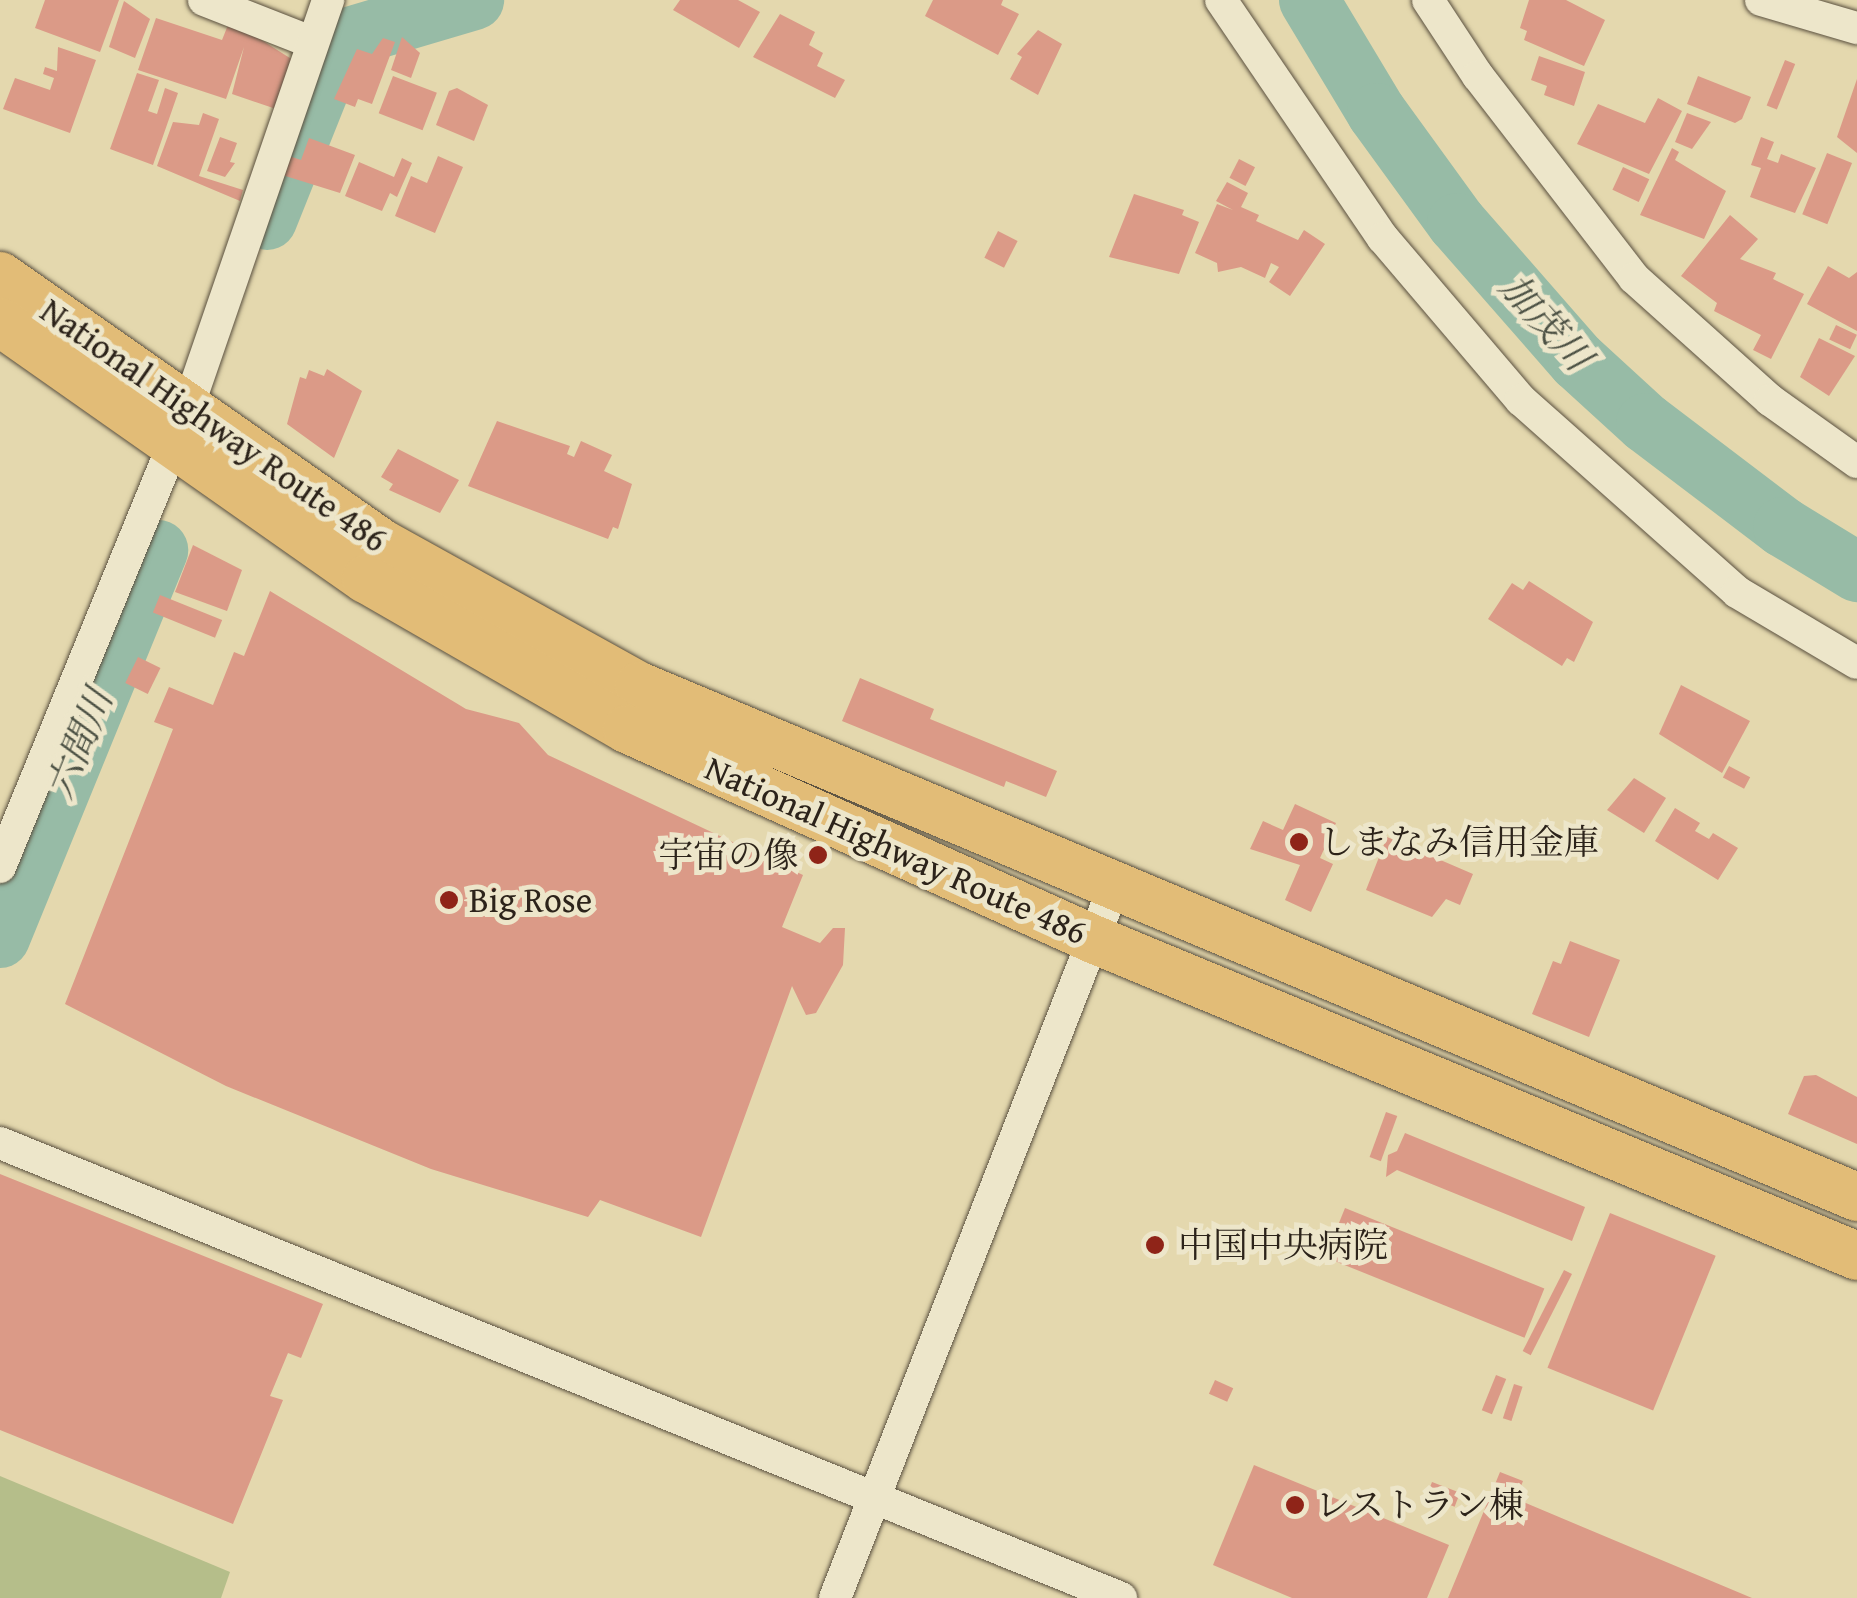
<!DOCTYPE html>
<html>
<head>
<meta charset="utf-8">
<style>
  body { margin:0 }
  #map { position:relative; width:1857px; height:1598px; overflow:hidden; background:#e4d8ae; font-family:"Gentium Book Plus","Noto Serif JP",serif }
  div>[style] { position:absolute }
  .green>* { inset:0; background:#b5be8a }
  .river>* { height:60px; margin:-30px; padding:0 30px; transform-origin:30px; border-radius:30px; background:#97bba6 }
  .building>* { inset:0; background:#db9a87; transform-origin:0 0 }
  .roads { filter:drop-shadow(0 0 2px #5a503f) drop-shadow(0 0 2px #5a503f) }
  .minor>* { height:32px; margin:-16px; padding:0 16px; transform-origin:16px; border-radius:16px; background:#ede6ca }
  .highway>* { height:48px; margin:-24px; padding:0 24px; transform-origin:24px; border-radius:24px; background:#e2bc77 }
  .dots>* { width:28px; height:28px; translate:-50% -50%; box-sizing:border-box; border:5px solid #ede6ca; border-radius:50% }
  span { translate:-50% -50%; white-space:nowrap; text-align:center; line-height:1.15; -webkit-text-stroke:10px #ede6ca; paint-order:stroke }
  .street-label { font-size:35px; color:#2c231a }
  .poi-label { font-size:35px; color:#2c231a }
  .left { translate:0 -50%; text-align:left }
  .right { translate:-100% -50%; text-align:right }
  .water-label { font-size:38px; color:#4c5144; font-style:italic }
</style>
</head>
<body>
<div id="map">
  <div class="green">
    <i style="clip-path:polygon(0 1476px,230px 1572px,221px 1598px,0 1598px)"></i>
  </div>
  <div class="river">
    <i style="left:1309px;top:0;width:132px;rotate:59deg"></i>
    <i style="left:1377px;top:113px;width:136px;rotate:54deg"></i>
    <i style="left:1457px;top:223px;width:184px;rotate:48.8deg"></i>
    <i style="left:1578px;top:361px;width:92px;rotate:42.4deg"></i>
    <i style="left:1646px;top:423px;width:172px;rotate:37.2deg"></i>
    <i style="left:1783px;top:527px;width:87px;rotate:31.3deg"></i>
    <i style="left:267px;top:220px;width:194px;rotate:-68.2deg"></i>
    <i style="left:339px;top:40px;width:141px;rotate:-16.5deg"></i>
    <i style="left:0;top:938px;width:419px;rotate:-67.8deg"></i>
  </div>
  <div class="building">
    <i style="clip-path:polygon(45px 0,119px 0,100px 52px,35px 28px)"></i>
    <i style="clip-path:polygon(680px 0,738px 0,760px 12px,739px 48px,673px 10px)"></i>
    <i style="clip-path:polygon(933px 0,1003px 0,1001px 5px,1019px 14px,998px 55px,925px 16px)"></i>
    <i style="clip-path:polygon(1529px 0,1566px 0,1605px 20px,1584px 66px,1524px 40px,1527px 31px,1520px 28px)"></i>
    <i style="clip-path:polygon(124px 1px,150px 19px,135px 58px,109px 47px)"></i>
    <i style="clip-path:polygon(780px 14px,815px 32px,809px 45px,823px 53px,817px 66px,845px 80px,835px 98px,753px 57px)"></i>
    <i style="clip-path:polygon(156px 18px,222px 40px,230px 20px,293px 60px,276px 109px,232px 94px,244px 47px,226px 99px,138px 70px)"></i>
    <i style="clip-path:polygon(1038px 30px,1062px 44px,1038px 95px,1010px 79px,1022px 57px,1017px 54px)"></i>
    <i style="clip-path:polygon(402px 37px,420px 53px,411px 78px,391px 70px)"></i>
    <i style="clip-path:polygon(383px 38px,395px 42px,372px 104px,358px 99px,355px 107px,334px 99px,357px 49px,372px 54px)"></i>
    <i style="clip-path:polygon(58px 47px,96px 60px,70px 133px,3px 109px,15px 78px,50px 90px,54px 78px,43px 74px,45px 67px,57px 71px)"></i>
    <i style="clip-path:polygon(1539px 56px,1585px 72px,1574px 106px,1544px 95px,1547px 86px,1531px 80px)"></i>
    <i style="left:1785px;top:60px;width:11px;height:49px;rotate:22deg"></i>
    <i style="clip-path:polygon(137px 73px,159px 80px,148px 111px,157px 114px,165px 88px,178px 93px,153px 165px,110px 149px)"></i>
    <i style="left:393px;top:76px;width:47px;height:40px;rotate:21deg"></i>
    <i style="clip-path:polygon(1698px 76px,1751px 97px,1742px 119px,1735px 123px,1687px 104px)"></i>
    <i style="clip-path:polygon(1857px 79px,1857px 153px,1837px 137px)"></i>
    <i style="clip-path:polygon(457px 88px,488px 105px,474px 141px,436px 125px,449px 91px)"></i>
    <i style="clip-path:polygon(1658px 98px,1682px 111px,1649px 174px,1577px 144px,1598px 104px,1645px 123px)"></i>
    <i style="clip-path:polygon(203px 113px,219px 119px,199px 176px,243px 190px,240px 201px,157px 166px,173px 122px,199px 125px)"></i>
    <i style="clip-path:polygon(1687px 113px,1711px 122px,1692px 149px,1675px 142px)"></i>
    <i style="clip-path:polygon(220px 137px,237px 143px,230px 162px,235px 163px,225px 177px,207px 171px)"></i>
    <i style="clip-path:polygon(1761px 137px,1774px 142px,1767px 159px,1778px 163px,1781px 154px,1816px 168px,1795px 213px,1750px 197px,1761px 168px,1751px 165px)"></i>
    <i style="clip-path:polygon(309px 138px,355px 155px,340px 193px,279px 174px,286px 155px,301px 160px)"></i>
    <i style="clip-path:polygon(1672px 148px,1679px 152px,1675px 160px,1726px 191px,1704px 239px,1640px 215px)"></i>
    <i style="left:1827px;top:153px;width:27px;height:66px;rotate:22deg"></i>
    <i style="clip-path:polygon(438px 156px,463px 167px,435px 233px,395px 216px,411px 176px,427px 183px)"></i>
    <i style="clip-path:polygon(402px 158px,412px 163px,397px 197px,390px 193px,382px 211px,345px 196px,359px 162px,394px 177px)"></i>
    <i style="left:1239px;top:159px;width:18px;height:21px;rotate:27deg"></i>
    <i style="left:1623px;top:167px;width:29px;height:25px;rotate:25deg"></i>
    <i style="clip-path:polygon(1227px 182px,1248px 193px,1241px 207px,1259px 215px,1256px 221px,1298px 240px,1304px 230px,1325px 244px,1290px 296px,1269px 282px,1279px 267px,1271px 263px,1265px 278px,1241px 267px,1218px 272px,1217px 263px,1195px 253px,1217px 204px,1233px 210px,1216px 201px)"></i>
    <i style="clip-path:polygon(1134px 194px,1184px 210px,1182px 215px,1199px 222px,1179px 274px,1109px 257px)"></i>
    <i style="clip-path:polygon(1730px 215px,1758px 239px,1740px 259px,1776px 273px,1773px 279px,1804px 294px,1771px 359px,1753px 350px,1761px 335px,1714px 311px,1717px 303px,1681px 276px)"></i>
    <i style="left:998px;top:231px;width:22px;height:30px;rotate:27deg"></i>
    <i style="clip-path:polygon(1828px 266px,1849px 278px,1857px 272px,1857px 331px,1807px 304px)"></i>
    <i style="left:1836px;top:325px;width:23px;height:16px;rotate:25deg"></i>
    <i style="clip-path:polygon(1819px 338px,1855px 356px,1829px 396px,1800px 377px)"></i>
    <i style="clip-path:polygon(327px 369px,362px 391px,334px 458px,287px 424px,300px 377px,306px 379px,309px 370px,324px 376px)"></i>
    <i style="clip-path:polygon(497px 421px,570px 446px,567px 454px,574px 457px,581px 441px,612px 455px,604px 471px,632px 484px,618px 529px,613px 527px,608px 539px,468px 486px)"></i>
    <i style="clip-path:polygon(398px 449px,459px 480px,440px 513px,389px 490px,393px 484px,381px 477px)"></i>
    <i style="clip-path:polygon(193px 545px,242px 570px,227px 611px,175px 592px)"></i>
    <i style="clip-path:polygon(1529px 581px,1593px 622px,1574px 662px,1567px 658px,1562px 666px,1488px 619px,1512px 583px,1523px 590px)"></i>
    <i style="clip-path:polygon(270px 591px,466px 709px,519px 723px,548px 755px,803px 875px,782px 927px,820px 943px,833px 928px,845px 928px,843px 965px,816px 1013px,806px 1015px,792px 986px,701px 1237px,600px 1200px,588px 1217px,431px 1169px,226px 1086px,65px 1004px,173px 729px,154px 722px,169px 687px,213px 705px,234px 652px,244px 656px)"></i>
    <i style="left:160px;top:595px;width:67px;height:19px;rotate:22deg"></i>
    <i style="left:138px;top:657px;width:25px;height:29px;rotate:26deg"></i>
    <i style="clip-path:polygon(860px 678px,934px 709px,930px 719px,1057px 771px,1046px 797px,1006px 781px,1004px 787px,842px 721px)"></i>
    <i style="clip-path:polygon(1681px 685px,1750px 721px,1722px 773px,1659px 734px)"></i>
    <i style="left:1729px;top:766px;width:24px;height:13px;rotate:28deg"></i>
    <i style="clip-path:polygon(1634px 778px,1666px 798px,1644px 833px,1607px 810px)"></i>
    <i style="clip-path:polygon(1295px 804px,1336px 823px,1320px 858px,1333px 864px,1311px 912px,1285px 900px,1300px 865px,1250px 849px,1263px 821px,1283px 830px)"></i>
    <i style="clip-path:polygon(1675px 808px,1700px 823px,1695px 831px,1709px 839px,1713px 833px,1738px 848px,1718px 880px,1655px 841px)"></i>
    <i style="clip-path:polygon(1387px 837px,1473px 874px,1460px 905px,1446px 899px,1432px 917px,1366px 890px)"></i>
    <i style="clip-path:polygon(1570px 941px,1620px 960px,1589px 1037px,1532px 1014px,1553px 961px,1561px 964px)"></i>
    <i style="clip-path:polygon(1816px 1075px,1857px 1097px,1857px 1144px,1788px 1114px,1804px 1076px)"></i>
    <i style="left:1386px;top:1112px;width:12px;height:48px;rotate:20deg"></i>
    <i style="clip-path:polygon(1405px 1133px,1585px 1207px,1572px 1241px,1397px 1170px,1386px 1177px,1388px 1155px,1397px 1151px)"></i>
    <i style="clip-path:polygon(0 1174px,323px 1304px,301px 1358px,288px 1353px,270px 1396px,283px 1400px,233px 1524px,0 1430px)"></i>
    <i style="left:1345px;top:1208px;width:215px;height:53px;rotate:22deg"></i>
    <i style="left:1610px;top:1213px;width:114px;height:167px;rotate:22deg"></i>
    <i style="left:1564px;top:1270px;width:9px;height:91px;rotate:27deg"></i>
    <i style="left:1496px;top:1375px;width:11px;height:38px;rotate:22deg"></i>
    <i style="left:1215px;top:1380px;width:20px;height:15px;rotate:24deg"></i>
    <i style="left:1514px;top:1384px;width:9px;height:36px;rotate:18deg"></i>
    <i style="clip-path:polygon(1254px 1465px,1449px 1545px,1427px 1598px,1292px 1598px,1213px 1565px)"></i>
    <i style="clip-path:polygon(1500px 1472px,1523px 1481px,1516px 1499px,1752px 1598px,1448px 1598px)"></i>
    <i style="left:1432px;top:1482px;width:30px;height:15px;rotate:21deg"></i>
  </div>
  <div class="roads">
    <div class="minor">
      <i style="left:204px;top:0;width:115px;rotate:21.4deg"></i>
      <i style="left:1221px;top:0;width:288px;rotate:55.8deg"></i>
      <i style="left:1383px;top:238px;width:213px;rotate:49.6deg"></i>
      <i style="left:1521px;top:400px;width:289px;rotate:41.6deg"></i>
      <i style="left:1737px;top:592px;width:139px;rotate:30.6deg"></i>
      <i style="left:1428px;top:0;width:91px;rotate:56.7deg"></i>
      <i style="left:1478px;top:76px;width:255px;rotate:52.3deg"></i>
      <i style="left:1634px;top:278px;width:183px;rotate:41.9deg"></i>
      <i style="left:1770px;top:400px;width:107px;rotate:35.5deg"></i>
      <i style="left:1761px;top:0;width:100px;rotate:16.3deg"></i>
      <i style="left:0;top:867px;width:494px;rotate:-67.7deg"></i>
      <i style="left:187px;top:410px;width:434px;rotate:-71deg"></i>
      <i style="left:0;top:1143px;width:1210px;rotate:22.09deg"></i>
      <i style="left:835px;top:1598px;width:762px;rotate:-68.59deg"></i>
    </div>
    <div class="highway">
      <i style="left:0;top:276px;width:465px;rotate:35deg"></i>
      <i style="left:381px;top:543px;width:295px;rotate:29deg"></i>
      <i style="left:639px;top:686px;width:1321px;rotate:22.76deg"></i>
      <i style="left:0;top:322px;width:447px;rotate:35.1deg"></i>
      <i style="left:366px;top:579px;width:301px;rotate:29.9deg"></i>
      <i style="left:627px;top:729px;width:511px;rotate:24.26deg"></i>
      <i style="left:1093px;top:939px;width:827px;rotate:22.53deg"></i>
    </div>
  </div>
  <div class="dots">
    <i style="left:1299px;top:842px;background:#8f2418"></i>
    <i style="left:818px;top:855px;background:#8f2418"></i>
    <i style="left:449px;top:900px;background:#8f2418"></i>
    <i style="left:1155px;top:1245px;background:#8f2418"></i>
    <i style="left:1295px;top:1505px;background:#8f2418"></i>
  </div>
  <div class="street-label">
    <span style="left:214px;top:425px;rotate:35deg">National Highway Route 486</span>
    <span style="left:896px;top:850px;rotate:24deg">National Highway Route 486</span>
  </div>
  <div class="poi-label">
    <span class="left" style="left:1319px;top:842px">しまなみ信用金庫</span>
    <span class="right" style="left:798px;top:855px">宇宙の像</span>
    <span class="left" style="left:469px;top:900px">Big Rose</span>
    <span class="left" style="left:1178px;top:1245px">中国中央病院</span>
    <span class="left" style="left:1315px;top:1505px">レストラン棟</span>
  </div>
  <div class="water-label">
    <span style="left:1546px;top:322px;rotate:48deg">加茂川</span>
    <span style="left:79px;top:744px;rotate:-68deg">六間川</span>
  </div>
</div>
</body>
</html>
